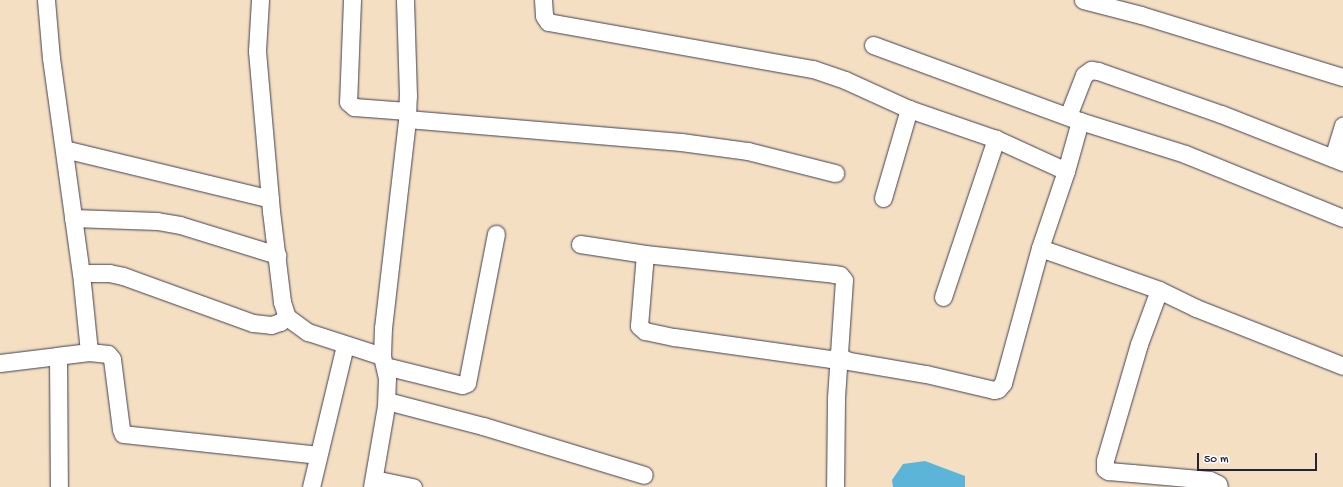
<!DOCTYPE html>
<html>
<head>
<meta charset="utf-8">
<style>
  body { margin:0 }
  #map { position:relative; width:1343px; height:487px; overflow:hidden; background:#f4dfc2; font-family:"Gochi Hand",sans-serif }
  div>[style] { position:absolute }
  .water>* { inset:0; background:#5cb4d9 }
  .roads { filter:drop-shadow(0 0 1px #423e4f) drop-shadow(0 0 1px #423e4f) }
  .minor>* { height:17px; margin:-8.5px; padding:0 8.5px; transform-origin:8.5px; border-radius:8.5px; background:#fff }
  span { translate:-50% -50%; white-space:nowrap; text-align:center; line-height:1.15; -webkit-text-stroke:3.5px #fff; paint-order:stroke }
  .scale { position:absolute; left:1197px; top:453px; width:120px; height:18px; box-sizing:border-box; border:2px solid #22223b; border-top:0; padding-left:5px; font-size:12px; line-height:14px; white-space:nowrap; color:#22223b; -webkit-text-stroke:3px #fff; paint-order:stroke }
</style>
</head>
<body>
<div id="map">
  <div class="water">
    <i style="clip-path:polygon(925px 461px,965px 476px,965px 487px,893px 487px,892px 480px,903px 464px)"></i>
  </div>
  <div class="roads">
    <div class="minor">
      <i style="left:46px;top:0;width:58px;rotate:85.1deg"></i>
      <i style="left:51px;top:58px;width:217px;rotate:82.1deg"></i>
      <i style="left:81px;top:273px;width:79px;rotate:84.2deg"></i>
      <i style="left:89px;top:352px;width:31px;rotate:173deg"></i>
      <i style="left:58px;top:356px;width:131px;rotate:89.6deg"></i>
      <i style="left:260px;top:0;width:51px;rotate:93.4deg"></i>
      <i style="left:257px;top:51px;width:161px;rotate:85deg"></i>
      <i style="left:271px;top:211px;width:92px;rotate:83.1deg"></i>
      <i style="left:282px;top:302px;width:16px;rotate:72deg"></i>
      <i style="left:287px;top:317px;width:26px;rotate:36deg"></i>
      <i style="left:308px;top:332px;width:78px;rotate:18deg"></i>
      <i style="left:352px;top:0;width:102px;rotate:92.2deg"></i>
      <i style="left:348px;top:102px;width:8px;rotate:40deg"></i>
      <i style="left:354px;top:107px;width:53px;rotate:4.3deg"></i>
      <i style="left:543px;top:0;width:16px;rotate:86deg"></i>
      <i style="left:544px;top:16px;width:7px;rotate:56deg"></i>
      <i style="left:548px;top:22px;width:269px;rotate:10.1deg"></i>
      <i style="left:813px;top:69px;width:34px;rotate:19deg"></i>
      <i style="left:845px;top:80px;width:70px;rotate:24.4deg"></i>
      <i style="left:909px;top:109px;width:92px;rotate:19deg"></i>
      <i style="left:996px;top:139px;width:77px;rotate:24.6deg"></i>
      <i style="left:1066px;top:171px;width:81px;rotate:108.7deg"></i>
      <i style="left:1040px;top:248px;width:126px;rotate:19.4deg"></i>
      <i style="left:1159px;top:290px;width:58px;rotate:110.3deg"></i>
      <i style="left:1139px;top:344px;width:121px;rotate:106.3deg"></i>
      <i style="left:1105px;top:460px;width:9px;rotate:90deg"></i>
      <i style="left:1105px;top:469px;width:4px;rotate:34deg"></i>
      <i style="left:1108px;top:471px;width:24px;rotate:5deg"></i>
      <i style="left:1132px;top:473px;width:78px;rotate:5.1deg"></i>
      <i style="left:1210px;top:480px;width:9px;rotate:27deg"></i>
      <i style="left:1218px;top:484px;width:3px;rotate:72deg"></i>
      <i style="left:1083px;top:0;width:60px;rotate:14.5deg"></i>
      <i style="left:1141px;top:15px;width:211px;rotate:17.1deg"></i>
      <i style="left:873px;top:45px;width:221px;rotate:20.2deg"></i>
      <i style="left:1080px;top:121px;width:52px;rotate:105.6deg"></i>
      <i style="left:1068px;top:116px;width:44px;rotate:-68.7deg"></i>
      <i style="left:1084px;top:75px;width:9px;rotate:-36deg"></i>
      <i style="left:1091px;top:70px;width:7px;rotate:8deg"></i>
      <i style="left:1098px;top:71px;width:130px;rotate:19.3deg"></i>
      <i style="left:1221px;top:114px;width:131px;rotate:21.5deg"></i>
      <i style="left:407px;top:119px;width:275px;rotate:4.8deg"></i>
      <i style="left:681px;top:142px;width:68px;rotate:7.7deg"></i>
      <i style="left:748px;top:151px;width:90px;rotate:14.2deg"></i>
      <i style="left:1080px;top:121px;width:110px;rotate:17.4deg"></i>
      <i style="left:1185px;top:154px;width:170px;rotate:22.1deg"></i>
      <i style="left:64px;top:149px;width:212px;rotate:13.6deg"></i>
      <i style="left:1333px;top:158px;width:34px;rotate:-73deg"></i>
      <i style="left:883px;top:198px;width:93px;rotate:-73.7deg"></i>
      <i style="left:73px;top:218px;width:84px;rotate:2deg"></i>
      <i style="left:157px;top:221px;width:23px;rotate:10deg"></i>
      <i style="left:180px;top:225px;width:102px;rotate:17.2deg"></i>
      <i style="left:580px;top:244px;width:66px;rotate:8.7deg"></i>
      <i style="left:645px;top:254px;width:72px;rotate:94.8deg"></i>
      <i style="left:639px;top:326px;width:8px;rotate:40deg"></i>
      <i style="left:645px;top:331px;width:30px;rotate:12deg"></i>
      <i style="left:674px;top:337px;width:159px;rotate:8deg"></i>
      <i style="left:831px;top:359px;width:9px;rotate:-21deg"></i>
      <i style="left:839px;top:356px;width:11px;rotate:27deg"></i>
      <i style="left:849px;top:361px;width:78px;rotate:9.6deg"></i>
      <i style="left:926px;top:374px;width:70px;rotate:13.2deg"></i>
      <i style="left:994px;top:390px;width:4px;rotate:-14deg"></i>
      <i style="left:998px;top:389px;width:8px;rotate:-50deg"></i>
      <i style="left:1003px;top:383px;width:140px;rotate:-74.7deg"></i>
      <i style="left:645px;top:254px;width:190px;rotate:6deg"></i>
      <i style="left:834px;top:274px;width:6px;rotate:9deg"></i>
      <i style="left:840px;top:275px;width:6px;rotate:51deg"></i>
      <i style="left:844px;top:280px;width:118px;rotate:93.9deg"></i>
      <i style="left:836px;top:398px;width:89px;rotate:90.6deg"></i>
      <i style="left:81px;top:273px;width:28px"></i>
      <i style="left:109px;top:273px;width:14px;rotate:12deg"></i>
      <i style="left:123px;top:276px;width:138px;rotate:19.9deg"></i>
      <i style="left:253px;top:323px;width:18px;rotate:6deg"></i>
      <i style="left:271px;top:325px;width:9px;rotate:-18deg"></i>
      <i style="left:280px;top:322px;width:9px;rotate:-36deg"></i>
      <i style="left:1159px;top:290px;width:41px;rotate:25.9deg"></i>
      <i style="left:1196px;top:308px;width:158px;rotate:21.5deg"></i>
      <i style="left:943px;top:297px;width:167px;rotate:-71.5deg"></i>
      <i style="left:89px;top:352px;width:19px;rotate:6deg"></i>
      <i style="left:108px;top:354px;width:6px;rotate:51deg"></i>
      <i style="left:112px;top:359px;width:71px;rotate:82.7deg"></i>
      <i style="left:121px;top:429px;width:5px;rotate:68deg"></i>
      <i style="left:123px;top:434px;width:196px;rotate:6.1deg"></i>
      <i style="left:0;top:363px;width:58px;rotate:-6.9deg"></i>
      <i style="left:385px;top:366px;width:79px;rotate:13.9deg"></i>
      <i style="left:462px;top:385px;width:5px;rotate:-22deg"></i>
      <i style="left:467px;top:383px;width:152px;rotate:-79deg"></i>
      <i style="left:387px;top:401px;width:99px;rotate:14.6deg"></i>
      <i style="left:483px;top:426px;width:168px;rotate:16.9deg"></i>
      <i style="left:374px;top:479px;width:40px;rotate:12deg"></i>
      <i style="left:311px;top:487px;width:146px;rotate:-76.5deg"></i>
      <i style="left:372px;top:487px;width:82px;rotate:-80.2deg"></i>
      <i style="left:386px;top:406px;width:28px;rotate:-88deg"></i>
      <i style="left:387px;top:378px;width:23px;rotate:-103deg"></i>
      <i style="left:382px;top:356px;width:28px;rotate:-88deg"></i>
      <i style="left:383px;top:328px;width:210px;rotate:-83.4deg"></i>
      <i style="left:407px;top:119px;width:23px;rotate:-88deg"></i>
      <i style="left:408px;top:96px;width:96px;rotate:-91.8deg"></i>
    </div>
  </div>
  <div class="scale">50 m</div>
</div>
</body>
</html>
